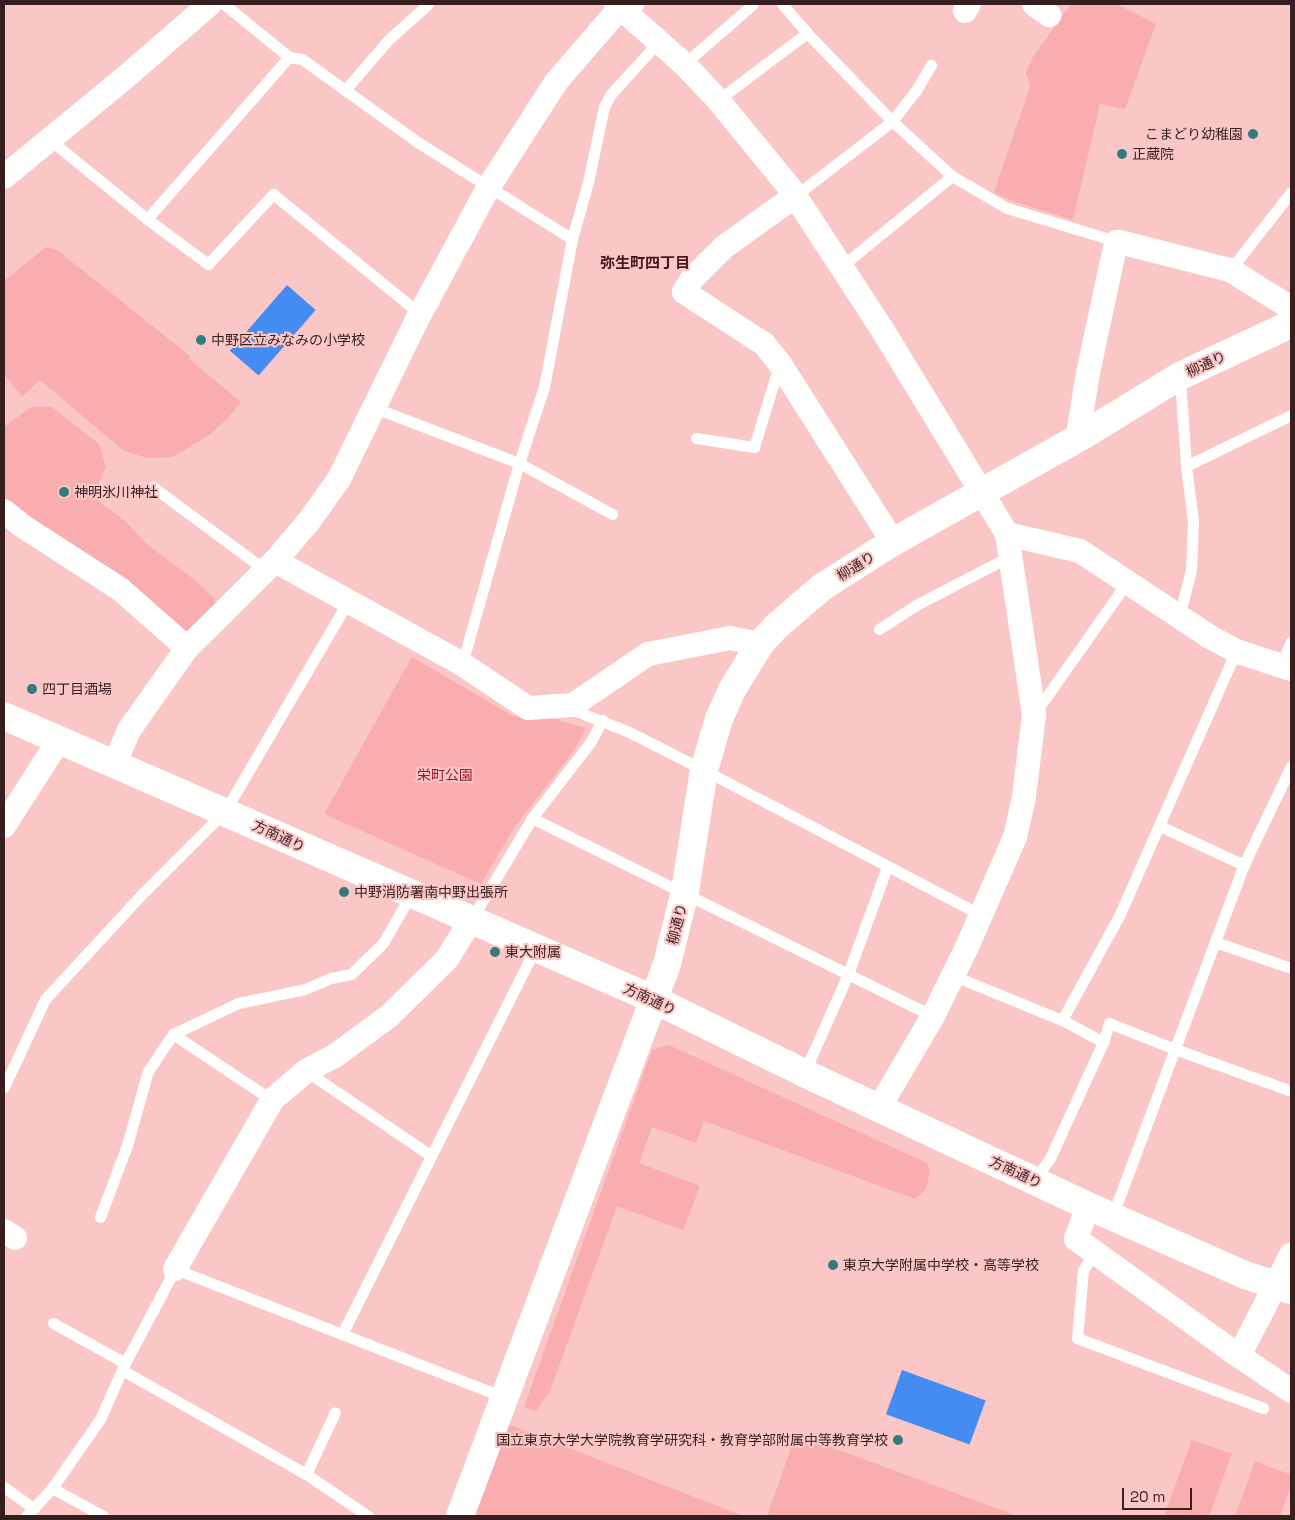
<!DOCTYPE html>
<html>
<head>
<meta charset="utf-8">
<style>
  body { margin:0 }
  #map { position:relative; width:1295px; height:1520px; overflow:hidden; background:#fbc6c6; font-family:"Space Grotesk","Noto Sans JP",sans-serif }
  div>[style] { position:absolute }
  .green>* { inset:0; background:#f9adae }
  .water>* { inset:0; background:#458cf2; transform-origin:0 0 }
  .lane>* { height:11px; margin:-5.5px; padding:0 5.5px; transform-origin:5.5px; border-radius:5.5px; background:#fff }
  .street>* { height:24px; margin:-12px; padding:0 12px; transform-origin:12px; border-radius:12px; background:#fff }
  .secondary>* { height:28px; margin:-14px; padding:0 14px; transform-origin:14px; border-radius:14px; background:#fff }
  .primary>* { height:28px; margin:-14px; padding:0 14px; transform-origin:14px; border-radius:14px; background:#fff }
  .dots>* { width:14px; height:14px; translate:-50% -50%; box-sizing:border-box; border:2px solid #fbc6c6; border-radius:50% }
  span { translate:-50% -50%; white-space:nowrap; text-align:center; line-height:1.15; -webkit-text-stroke:4px #fbc6c6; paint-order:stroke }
  .poi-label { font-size:14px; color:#371e1f }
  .right { translate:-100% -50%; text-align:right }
  .left { translate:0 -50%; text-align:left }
  .street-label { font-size:14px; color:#371e1f }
  .park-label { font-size:14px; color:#97182f }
  .neighbourhood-label { font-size:15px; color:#49161b; font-weight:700 }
  .frame { position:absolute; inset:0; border:5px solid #371e1f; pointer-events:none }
  .scale { position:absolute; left:1122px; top:1488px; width:70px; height:22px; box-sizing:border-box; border:2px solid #371e1f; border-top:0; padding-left:6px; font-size:15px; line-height:18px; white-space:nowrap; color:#371e1f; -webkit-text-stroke:4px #fbc6c6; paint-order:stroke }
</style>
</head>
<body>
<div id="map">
  <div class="green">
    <i style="clip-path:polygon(1071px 4px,1117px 4px,1156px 24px,1125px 109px,1100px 104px,1073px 220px,1010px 200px,994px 192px,1030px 87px,1026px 72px,1033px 57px)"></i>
    <i style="clip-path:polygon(46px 247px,57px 250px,190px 356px,190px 360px,241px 402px,227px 419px,209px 435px,173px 457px,147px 458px,124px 451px,40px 380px,22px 397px,4px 374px,4px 281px)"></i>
    <i style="clip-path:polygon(31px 407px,52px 407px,99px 444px,106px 467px,94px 494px,99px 502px,124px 520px,148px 545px,196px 581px,214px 598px,219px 625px,199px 643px,4px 517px,4px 427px)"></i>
    <i style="clip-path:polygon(412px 657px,513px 716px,553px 719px,586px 728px,575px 749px,516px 825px,481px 884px,324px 814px)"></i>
    <i style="clip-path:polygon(669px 1045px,927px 1163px,930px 1171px,926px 1189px,915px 1199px,704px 1121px,696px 1143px,652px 1127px,639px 1163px,700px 1186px,683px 1230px,617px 1206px,550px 1391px,536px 1411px,524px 1407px,652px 1050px)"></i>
    <i style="clip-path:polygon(505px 1423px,743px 1516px,471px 1516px)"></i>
    <i style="clip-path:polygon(796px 1434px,1017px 1516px,767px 1516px)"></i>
    <i style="clip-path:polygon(1192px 1440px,1232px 1454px,1209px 1516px,1164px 1516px)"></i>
    <i style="clip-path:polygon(1255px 1461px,1291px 1475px,1291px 1485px,1280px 1516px,1235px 1516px)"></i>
  </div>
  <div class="water">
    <i style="left:287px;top:285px;width:38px;height:87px;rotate:41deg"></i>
    <i style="left:902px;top:1370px;width:89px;height:47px;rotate:20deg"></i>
  </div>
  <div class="lane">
    <i style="left:224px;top:4px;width:84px;rotate:39.2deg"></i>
    <i style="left:289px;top:57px;width:13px;rotate:9deg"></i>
    <i style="left:302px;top:59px;width:144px;rotate:35.7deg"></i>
    <i style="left:419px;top:143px;width:181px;rotate:32.1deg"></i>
    <i style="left:782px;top:4px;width:38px;rotate:49deg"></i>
    <i style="left:807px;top:33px;width:122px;rotate:46deg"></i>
    <i style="left:892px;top:121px;width:81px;rotate:42.5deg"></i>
    <i style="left:952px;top:176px;width:64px;rotate:30.2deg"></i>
    <i style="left:1007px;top:208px;width:117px;rotate:16.9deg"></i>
    <i style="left:684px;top:64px;width:91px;rotate:-41deg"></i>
    <i style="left:345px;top:90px;width:66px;rotate:-49.3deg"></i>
    <i style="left:388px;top:40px;width:54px;rotate:-42deg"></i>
    <i style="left:718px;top:100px;width:111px;rotate:-37deg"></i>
    <i style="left:49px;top:139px;width:127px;rotate:39.2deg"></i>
    <i style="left:147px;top:219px;width:76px;rotate:36.4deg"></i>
    <i style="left:208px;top:264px;width:96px;rotate:-47.1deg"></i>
    <i style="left:273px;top:194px;width:190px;rotate:39.2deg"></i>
    <i style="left:795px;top:196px;width:123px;rotate:-37.7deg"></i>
    <i style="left:892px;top:121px;width:41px;rotate:-52deg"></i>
    <i style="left:917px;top:89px;width:28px;rotate:-60deg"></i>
    <i style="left:147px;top:219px;width:215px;rotate:-48.8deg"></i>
    <i style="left:842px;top:266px;width:142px;rotate:-39.3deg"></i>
    <i style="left:1230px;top:270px;width:99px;rotate:-52deg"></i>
    <i style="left:375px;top:408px;width:154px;rotate:20.9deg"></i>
    <i style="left:519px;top:463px;width:106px;rotate:28.7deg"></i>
    <i style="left:696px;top:438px;width:59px;rotate:8.8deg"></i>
    <i style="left:754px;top:447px;width:86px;rotate:-73deg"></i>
    <i style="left:1186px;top:466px;width:117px;rotate:-25.9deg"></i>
    <i style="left:153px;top:487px;width:139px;rotate:36.5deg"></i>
    <i style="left:1179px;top:617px;width:49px;rotate:-75.7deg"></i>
    <i style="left:1191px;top:570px;width:49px;rotate:-87.7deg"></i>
    <i style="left:1193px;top:521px;width:55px;rotate:-97.3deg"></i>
    <i style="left:1186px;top:466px;width:88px;rotate:-93.9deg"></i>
    <i style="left:879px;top:629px;width:44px;rotate:-33deg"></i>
    <i style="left:916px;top:605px;width:106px;rotate:-27.5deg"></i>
    <i style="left:462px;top:664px;width:209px;rotate:-74.2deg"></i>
    <i style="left:519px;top:463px;width:80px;rotate:-71.8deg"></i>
    <i style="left:544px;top:387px;width:151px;rotate:-79.3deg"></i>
    <i style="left:572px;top:239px;width:59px;rotate:-74.3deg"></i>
    <i style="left:588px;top:182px;width:77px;rotate:-78deg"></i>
    <i style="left:604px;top:107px;width:13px;rotate:-63deg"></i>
    <i style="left:610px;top:95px;width:73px;rotate:-47.8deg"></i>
    <i style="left:1280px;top:666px;width:27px;rotate:-66deg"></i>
    <i style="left:573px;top:705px;width:7px;rotate:63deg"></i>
    <i style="left:576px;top:711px;width:57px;rotate:21.6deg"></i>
    <i style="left:629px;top:732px;width:84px;rotate:26.9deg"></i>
    <i style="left:704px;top:770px;width:313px;rotate:27.6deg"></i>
    <i style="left:1035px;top:713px;width:160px;rotate:-54.9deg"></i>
    <i style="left:532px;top:818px;width:447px;rotate:26.3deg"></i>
    <i style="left:1160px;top:826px;width:93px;rotate:24.9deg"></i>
    <i style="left:471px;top:920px;width:119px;rotate:-59.1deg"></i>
    <i style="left:532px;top:818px;width:97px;rotate:-52.5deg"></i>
    <i style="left:591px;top:741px;width:24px;rotate:-62deg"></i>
    <i style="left:1215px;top:942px;width:80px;rotate:18.9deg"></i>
    <i style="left:954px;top:976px;width:117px;rotate:22.2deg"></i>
    <i style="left:1062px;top:1020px;width:47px;rotate:28.2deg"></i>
    <i style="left:1103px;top:1042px;width:20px;rotate:-72deg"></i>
    <i style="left:1109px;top:1023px;width:71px;rotate:21.5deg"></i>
    <i style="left:1175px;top:1049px;width:123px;rotate:19.9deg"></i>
    <i style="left:1062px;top:1020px;width:119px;rotate:-61.3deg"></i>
    <i style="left:1119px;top:916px;width:290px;rotate:-66.2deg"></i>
    <i style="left:173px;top:1034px;width:119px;rotate:33.7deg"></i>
    <i style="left:306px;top:1071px;width:150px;rotate:34.1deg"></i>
    <i style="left:804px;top:1073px;width:108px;rotate:-66deg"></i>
    <i style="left:848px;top:974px;width:114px;rotate:-70deg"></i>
    <i style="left:4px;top:1087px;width:97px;rotate:-65deg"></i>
    <i style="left:45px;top:999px;width:140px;rotate:-47.3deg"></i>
    <i style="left:140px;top:896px;width:120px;rotate:-45deg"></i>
    <i style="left:225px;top:811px;width:241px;rotate:-59.6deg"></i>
    <i style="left:1034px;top:1180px;width:27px;rotate:-54deg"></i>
    <i style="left:1050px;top:1158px;width:128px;rotate:-65.4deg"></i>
    <i style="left:100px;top:1217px;width:77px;rotate:-69.4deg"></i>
    <i style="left:127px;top:1145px;width:77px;rotate:-74.2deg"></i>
    <i style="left:148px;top:1071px;width:45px;rotate:-56deg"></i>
    <i style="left:173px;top:1034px;width:72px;rotate:-25.5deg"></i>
    <i style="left:238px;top:1003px;width:68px;rotate:-11.8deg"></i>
    <i style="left:305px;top:989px;width:28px;rotate:-23deg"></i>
    <i style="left:331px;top:978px;width:20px;rotate:-11deg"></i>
    <i style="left:351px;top:974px;width:45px;rotate:-44.1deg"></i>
    <i style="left:383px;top:943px;width:56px;rotate:-60.3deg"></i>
    <i style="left:1112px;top:1217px;width:379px;rotate:-69.5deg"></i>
    <i style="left:1245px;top:862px;width:106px;rotate:-64.4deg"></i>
    <i style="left:1094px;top:1252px;width:21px;rotate:121deg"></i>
    <i style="left:1083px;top:1270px;width:68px;rotate:95deg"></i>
    <i style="left:1077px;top:1338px;width:199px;rotate:20.6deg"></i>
    <i style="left:53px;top:1323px;width:82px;rotate:29.1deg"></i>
    <i style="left:342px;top:1334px;width:432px;rotate:-63.4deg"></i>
    <i style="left:122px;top:1370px;width:211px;rotate:29.5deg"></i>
    <i style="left:306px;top:1474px;width:75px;rotate:34.1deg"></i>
    <i style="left:306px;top:1474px;width:68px;rotate:-64.9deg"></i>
    <i style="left:4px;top:1487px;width:37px;rotate:36deg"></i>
    <i style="left:52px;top:1488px;width:58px;rotate:28.8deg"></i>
    <i style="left:26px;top:1516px;width:38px;rotate:-47deg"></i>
    <i style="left:52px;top:1488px;width:84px;rotate:-55.2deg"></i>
    <i style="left:100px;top:1419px;width:61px;rotate:-65.9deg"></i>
    <i style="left:125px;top:1363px;width:106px;rotate:-62deg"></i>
    <i style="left:175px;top:1269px;width:353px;rotate:21.3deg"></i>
  </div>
  <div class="street">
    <i style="left:616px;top:4px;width:91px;rotate:41.4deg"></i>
    <i style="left:684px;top:64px;width:50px;rotate:46.6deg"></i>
    <i style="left:718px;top:100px;width:114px;rotate:50.7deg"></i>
    <i style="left:790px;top:188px;width:174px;rotate:56.9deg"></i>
    <i style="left:885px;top:334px;width:234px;rotate:58.6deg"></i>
    <i style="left:1007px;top:534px;width:183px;rotate:81.5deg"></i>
    <i style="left:1034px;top:715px;width:83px;rotate:97deg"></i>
    <i style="left:1024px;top:797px;width:41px;rotate:102.7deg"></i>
    <i style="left:1015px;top:837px;width:120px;rotate:113.6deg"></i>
    <i style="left:967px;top:947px;width:77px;rotate:116.2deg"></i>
    <i style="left:933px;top:1016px;width:107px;rotate:120.4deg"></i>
    <i style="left:1034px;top:4px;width:19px;rotate:36deg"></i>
    <i style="left:965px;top:11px;width:8px;rotate:-60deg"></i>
    <i style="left:4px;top:177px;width:151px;rotate:-39.4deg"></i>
    <i style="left:121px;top:81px;width:118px;rotate:-40.9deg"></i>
    <i style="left:795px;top:196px;width:87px;rotate:144.3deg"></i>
    <i style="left:724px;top:247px;width:45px;rotate:135deg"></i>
    <i style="left:692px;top:279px;width:15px;rotate:122deg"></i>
    <i style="left:684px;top:292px;width:95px;rotate:33deg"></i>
    <i style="left:764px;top:344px;width:26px;rotate:51deg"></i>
    <i style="left:780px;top:364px;width:211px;rotate:57.6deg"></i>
    <i style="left:1119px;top:242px;width:114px;rotate:14.2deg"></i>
    <i style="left:1230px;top:270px;width:72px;rotate:31.9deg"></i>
    <i style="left:1082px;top:436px;width:8px;rotate:-113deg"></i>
    <i style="left:1079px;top:429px;width:57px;rotate:-80.9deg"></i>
    <i style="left:1088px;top:373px;width:134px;rotate:-77.9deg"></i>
    <i style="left:4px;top:511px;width:22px;rotate:39deg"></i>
    <i style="left:21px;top:525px;width:118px;rotate:32.9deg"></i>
    <i style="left:120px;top:589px;width:89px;rotate:41.4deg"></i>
    <i style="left:1007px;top:534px;width:75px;rotate:13.1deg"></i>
    <i style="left:1080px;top:551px;width:156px;rotate:33.5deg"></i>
    <i style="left:1210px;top:637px;width:30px;rotate:28deg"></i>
    <i style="left:1236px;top:651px;width:58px;rotate:18.1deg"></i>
    <i style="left:275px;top:561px;width:213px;rotate:28.8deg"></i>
    <i style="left:462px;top:664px;width:79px;rotate:33.7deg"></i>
    <i style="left:528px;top:708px;width:45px;rotate:-3.8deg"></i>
    <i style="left:573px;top:705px;width:91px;rotate:-34.2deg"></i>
    <i style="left:648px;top:654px;width:84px;rotate:-11deg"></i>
    <i style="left:730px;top:638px;width:31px;rotate:11deg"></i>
    <i style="left:115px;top:763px;width:36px;rotate:-67deg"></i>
    <i style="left:129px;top:730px;width:100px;rotate:-54.7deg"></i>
    <i style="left:187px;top:648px;width:124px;rotate:-44.7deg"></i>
    <i style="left:275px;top:561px;width:52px;rotate:-49.6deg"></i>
    <i style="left:309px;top:521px;width:52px;rotate:-54.5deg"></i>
    <i style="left:339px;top:479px;width:184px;rotate:-63.9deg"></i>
    <i style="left:420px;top:314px;width:143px;rotate:-61.6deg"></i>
    <i style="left:488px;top:188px;width:126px;rotate:-57.3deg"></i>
    <i style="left:556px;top:82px;width:89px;rotate:-49.1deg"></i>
    <i style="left:614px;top:15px;width:12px;rotate:-20deg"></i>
    <i style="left:625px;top:11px;width:10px;rotate:-45deg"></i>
    <i style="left:4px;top:826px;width:102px;rotate:-57.4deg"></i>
    <i style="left:1088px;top:1206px;width:35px;rotate:110deg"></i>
    <i style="left:1076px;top:1239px;width:201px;rotate:35.7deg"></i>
    <i style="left:1239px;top:1356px;width:63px;rotate:33.9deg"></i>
    <i style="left:4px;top:1231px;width:13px;rotate:32deg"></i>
    <i style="left:175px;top:1269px;width:195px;rotate:-60.1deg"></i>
    <i style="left:272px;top:1100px;width:45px;rotate:-40.5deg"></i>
    <i style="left:306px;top:1071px;width:34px;rotate:-28deg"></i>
    <i style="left:336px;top:1055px;width:66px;rotate:-36.3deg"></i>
    <i style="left:389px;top:1016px;width:81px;rotate:-44.5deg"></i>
    <i style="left:447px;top:959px;width:46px;rotate:-58.4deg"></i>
    <i style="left:1239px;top:1356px;width:114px;rotate:-62.8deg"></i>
  </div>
  <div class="secondary">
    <i style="left:460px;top:1516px;width:590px;rotate:-69.44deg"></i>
    <i style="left:667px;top:964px;width:75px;rotate:-76.1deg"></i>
    <i style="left:685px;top:891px;width:122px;rotate:-81.1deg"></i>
    <i style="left:704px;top:770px;width:53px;rotate:-73.6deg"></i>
    <i style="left:719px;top:719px;width:32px;rotate:-66deg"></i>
    <i style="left:732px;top:690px;width:54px;rotate:-58.7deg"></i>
    <i style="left:760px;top:644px;width:26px;rotate:-47deg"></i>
    <i style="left:778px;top:625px;width:58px;rotate:-40.8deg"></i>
    <i style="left:822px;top:587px;width:84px;rotate:-32.4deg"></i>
    <i style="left:893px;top:542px;width:217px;rotate:-29.3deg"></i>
    <i style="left:1082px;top:436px;width:115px;rotate:-31.5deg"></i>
    <i style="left:1180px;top:376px;width:123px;rotate:-25.1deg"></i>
  </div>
  <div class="primary">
    <i style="left:4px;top:716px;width:708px;rotate:23.56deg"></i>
    <i style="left:653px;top:999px;width:168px;rotate:26.1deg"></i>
    <i style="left:804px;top:1073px;width:314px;rotate:25.1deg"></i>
    <i style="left:1088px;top:1206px;width:171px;rotate:23.7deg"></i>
    <i style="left:1245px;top:1275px;width:48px;rotate:18.1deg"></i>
  </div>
  <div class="dots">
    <i style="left:1253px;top:134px;background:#327b7d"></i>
    <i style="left:1122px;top:154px;background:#327b7d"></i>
    <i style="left:201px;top:340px;background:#327b7d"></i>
    <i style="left:64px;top:492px;background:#327b7d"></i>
    <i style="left:32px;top:689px;background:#327b7d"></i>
    <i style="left:344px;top:892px;background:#327b7d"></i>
    <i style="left:495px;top:952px;background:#327b7d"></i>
    <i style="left:833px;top:1265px;background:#327b7d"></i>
    <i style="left:898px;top:1440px;background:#327b7d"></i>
  </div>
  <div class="poi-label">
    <span class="right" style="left:1243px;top:134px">こまどり幼稚園</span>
    <span class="left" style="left:1132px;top:154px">正蔵院</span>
    <span class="left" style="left:211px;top:340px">中野区立みなみの小学校</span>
    <span class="left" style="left:74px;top:492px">神明氷川神社</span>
    <span class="left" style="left:42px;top:689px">四丁目酒場</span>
    <span class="left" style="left:354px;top:892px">中野消防署南中野出張所</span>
    <span class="left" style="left:505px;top:952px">東大附属</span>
    <span class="left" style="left:843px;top:1265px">東京大学附属中学校・高等学校</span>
    <span class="right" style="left:888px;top:1440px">国立東京大学大学院教育学研究科・教育学部附属中等教育学校</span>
  </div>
  <div class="street-label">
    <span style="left:1206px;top:364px;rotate:-25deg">柳通り</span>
    <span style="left:856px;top:566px;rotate:-32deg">柳通り</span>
    <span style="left:279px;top:836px;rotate:25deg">方南通り</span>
    <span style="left:677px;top:924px;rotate:-76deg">柳通り</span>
    <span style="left:650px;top:999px;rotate:25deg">方南通り</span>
    <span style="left:1016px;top:1172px;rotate:25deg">方南通り</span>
  </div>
  <div class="park-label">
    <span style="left:445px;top:775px">栄町公園</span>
  </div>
  <div class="neighbourhood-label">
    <span style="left:645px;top:263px">弥生町四丁目</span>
  </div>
  <div class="frame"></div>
  <div class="scale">20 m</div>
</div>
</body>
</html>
